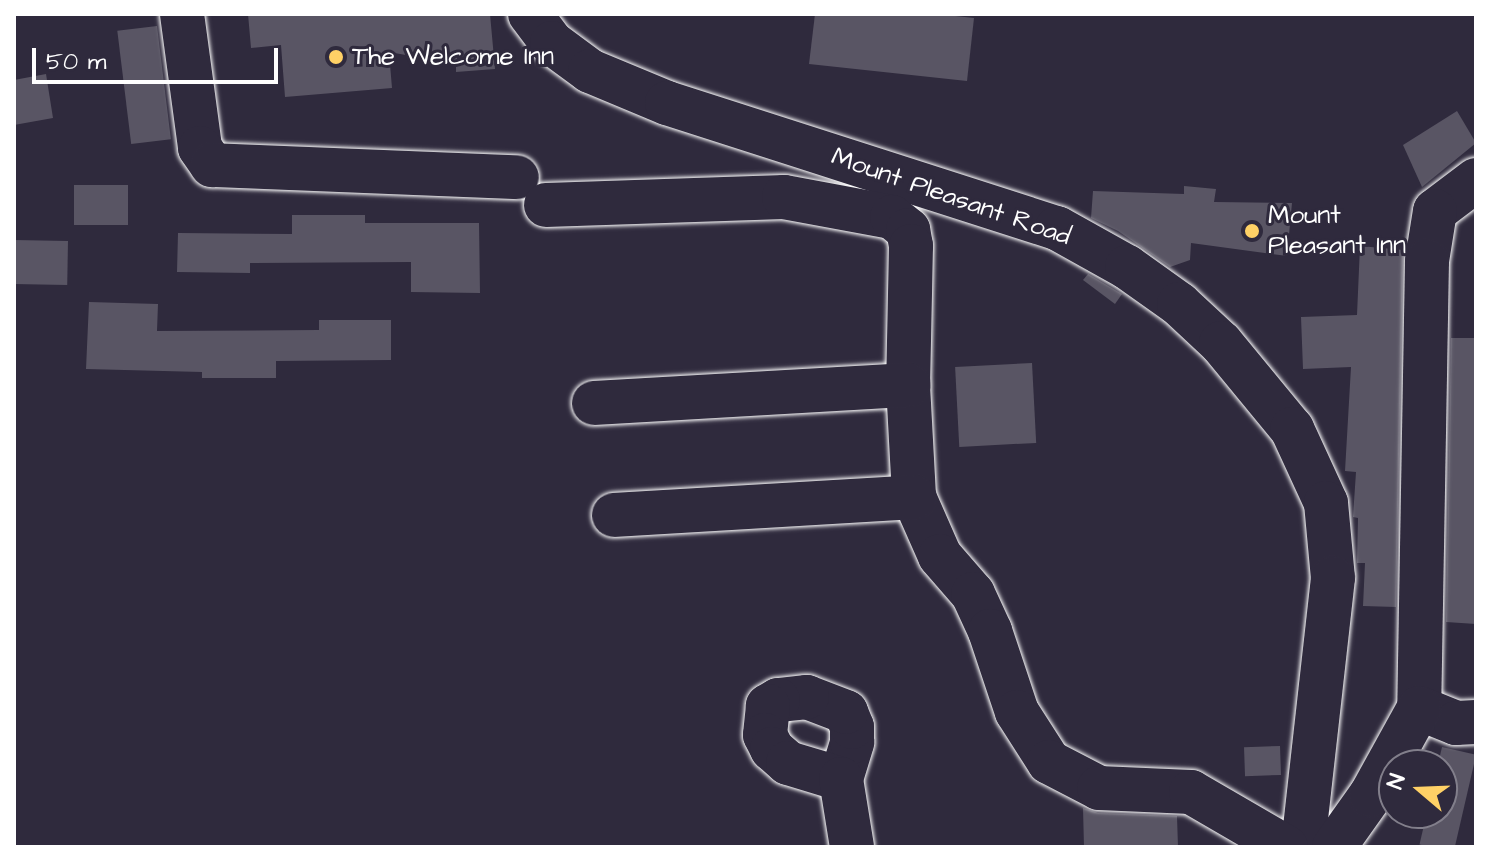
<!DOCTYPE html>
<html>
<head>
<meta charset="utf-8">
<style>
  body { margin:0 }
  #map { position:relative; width:1490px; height:861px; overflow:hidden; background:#2f2a3d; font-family:"Architects Daughter",sans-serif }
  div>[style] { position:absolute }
  .building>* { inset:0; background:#595564; transform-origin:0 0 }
  .roads { filter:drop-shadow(0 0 2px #fff) drop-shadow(0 0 2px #fff) }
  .minor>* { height:44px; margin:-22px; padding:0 22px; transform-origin:22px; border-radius:22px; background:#2f2a3d }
  .dots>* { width:22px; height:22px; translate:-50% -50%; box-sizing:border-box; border:4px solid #2f2a3d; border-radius:50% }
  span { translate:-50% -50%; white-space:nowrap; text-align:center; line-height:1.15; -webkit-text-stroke:6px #2f2a3d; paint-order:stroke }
  .poi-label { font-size:26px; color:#fff }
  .left { translate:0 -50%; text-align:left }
  .street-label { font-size:26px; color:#fff }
  .frame { position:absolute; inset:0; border:16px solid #fff; pointer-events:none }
  .north { position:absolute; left:1378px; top:749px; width:80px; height:80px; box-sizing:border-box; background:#2f2a3d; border:2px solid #827f8b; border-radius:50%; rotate:289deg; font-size:22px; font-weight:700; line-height:32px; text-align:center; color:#fff }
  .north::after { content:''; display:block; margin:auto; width:28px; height:36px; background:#ffd166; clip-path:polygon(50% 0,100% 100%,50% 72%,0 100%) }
  .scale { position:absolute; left:32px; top:48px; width:246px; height:36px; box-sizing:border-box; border:4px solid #fff; border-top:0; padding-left:10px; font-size:24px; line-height:28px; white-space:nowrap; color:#fff; -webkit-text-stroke:6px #2f2a3d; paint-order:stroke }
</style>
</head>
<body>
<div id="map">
  <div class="building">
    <i style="clip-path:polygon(248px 14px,490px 14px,495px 69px,456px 72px,456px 64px,389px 52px,392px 88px,285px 97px,281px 45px,251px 48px)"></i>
    <i style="clip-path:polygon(815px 14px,937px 14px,974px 18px,967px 81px,809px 64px)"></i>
    <i style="left:157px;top:26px;width:114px;height:40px;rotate:83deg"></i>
    <i style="clip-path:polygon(46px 74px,53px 118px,14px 125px,14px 80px)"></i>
    <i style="clip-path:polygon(1457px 111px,1476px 143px,1422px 187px,1403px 145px)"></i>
    <i style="left:74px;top:185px;width:54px;height:40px"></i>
    <i style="clip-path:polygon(1184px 186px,1216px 189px,1214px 202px,1292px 203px,1287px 256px,1191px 243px,1190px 260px,1170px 267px,1118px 231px,1091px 218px,1093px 191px,1184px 194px)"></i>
    <i style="clip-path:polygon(292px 215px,365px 215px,365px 223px,479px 223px,480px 293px,411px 292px,411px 262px,250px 263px,250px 273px,177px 272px,178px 233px,292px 234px)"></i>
    <i style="left:14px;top:240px;width:54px;height:44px;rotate:1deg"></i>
    <i style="clip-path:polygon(1360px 246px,1403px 250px,1396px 607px,1363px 606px,1365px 563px,1357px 563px,1358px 518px,1353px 517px,1356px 472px,1345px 471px,1351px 367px,1303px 369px,1301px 317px,1357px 315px)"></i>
    <i style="clip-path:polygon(1088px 274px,1122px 294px,1115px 304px,1083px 280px)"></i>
    <i style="clip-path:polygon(89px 302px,158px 304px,157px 331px,319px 330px,319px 320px,391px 320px,391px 360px,276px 361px,276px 378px,202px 378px,202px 372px,86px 369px)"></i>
    <i style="clip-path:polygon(1451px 338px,1476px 338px,1476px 624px,1446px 622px)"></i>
    <i style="left:1032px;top:363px;width:80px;height:77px;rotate:87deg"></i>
    <i style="left:1280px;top:746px;width:29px;height:36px;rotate:88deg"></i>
    <i style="left:1442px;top:747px;width:35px;height:100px;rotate:13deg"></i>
    <i style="clip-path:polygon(1083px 808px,1098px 813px,1177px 816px,1178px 847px,1084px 847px)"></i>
  </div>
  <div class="roads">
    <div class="minor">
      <i style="left:182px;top:14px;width:135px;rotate:82.3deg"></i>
      <i style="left:200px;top:148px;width:21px;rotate:55deg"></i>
      <i style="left:212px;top:165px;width:305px;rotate:2.3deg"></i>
      <i style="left:530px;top:14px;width:36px;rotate:53deg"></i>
      <i style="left:552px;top:43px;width:47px;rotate:36.4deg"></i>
      <i style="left:590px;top:71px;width:83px;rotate:22.6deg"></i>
      <i style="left:667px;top:103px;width:410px;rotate:17.8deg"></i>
      <i style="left:1057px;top:228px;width:80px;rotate:29.1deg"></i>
      <i style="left:1127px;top:267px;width:64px;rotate:35.4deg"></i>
      <i style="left:1179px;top:304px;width:57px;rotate:42.9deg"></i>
      <i style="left:1221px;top:343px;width:112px;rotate:50.5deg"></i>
      <i style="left:1292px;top:429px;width:81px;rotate:65.3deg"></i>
      <i style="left:1326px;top:503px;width:75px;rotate:84.7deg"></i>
      <i style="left:1333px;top:578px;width:271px;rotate:96.4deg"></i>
      <i style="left:1476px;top:180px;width:51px;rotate:142.9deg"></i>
      <i style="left:1435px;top:211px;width:51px;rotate:99.1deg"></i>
      <i style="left:1427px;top:261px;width:447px;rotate:91deg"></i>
      <i style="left:1419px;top:708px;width:40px;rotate:22deg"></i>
      <i style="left:1456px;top:723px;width:20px;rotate:-3deg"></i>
      <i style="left:546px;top:205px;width:238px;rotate:-1.9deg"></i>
      <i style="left:784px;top:197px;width:110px;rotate:10.5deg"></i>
      <i style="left:892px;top:217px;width:21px;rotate:39deg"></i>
      <i style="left:908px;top:230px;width:16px;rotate:79deg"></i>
      <i style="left:911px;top:246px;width:139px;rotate:91.2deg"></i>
      <i style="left:908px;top:385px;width:112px;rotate:86.9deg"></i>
      <i style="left:914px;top:497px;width:64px;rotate:66.2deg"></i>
      <i style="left:940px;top:556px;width:50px;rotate:49deg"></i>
      <i style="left:973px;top:594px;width:41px;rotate:65.3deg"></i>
      <i style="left:990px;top:631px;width:85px;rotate:71.6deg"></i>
      <i style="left:1017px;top:712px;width:59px;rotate:57.4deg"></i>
      <i style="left:1049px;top:762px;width:56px;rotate:27.5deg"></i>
      <i style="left:1099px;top:788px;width:92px;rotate:2.5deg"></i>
      <i style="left:1191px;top:792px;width:110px;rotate:30.1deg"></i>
      <i style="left:594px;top:403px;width:315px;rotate:-3.3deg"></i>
      <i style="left:614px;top:515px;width:301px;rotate:-3.4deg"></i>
      <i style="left:841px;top:779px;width:39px;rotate:-73deg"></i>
      <i style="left:852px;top:742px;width:15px;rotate:-90deg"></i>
      <i style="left:852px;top:727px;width:16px;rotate:-112deg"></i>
      <i style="left:846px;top:712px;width:42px;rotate:-159deg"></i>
      <i style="left:807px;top:697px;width:29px;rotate:174deg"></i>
      <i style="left:778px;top:700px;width:12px;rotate:149deg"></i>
      <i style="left:768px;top:706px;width:29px;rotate:96deg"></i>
      <i style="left:765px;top:735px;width:16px;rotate:63deg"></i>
      <i style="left:772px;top:749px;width:21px;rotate:41deg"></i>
      <i style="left:788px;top:763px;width:55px;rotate:16.8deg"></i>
      <i style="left:841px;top:779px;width:69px;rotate:80.8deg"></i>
      <i style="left:1334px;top:847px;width:64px;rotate:-54.6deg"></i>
      <i style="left:1371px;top:795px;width:99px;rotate:-61.1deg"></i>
    </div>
  </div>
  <div class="dots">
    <i style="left:336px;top:57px;background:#ffd166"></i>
    <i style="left:1252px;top:231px;background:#ffd166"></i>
  </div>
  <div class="poi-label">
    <span class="left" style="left:352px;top:57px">The Welcome Inn</span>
    <span class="left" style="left:1268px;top:231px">Mount<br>Pleasant Inn</span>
  </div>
  <div class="street-label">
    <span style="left:951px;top:197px;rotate:19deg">Mount Pleasant Road</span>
  </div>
  <div class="frame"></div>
  <div class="north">N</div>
  <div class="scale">50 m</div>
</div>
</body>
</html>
